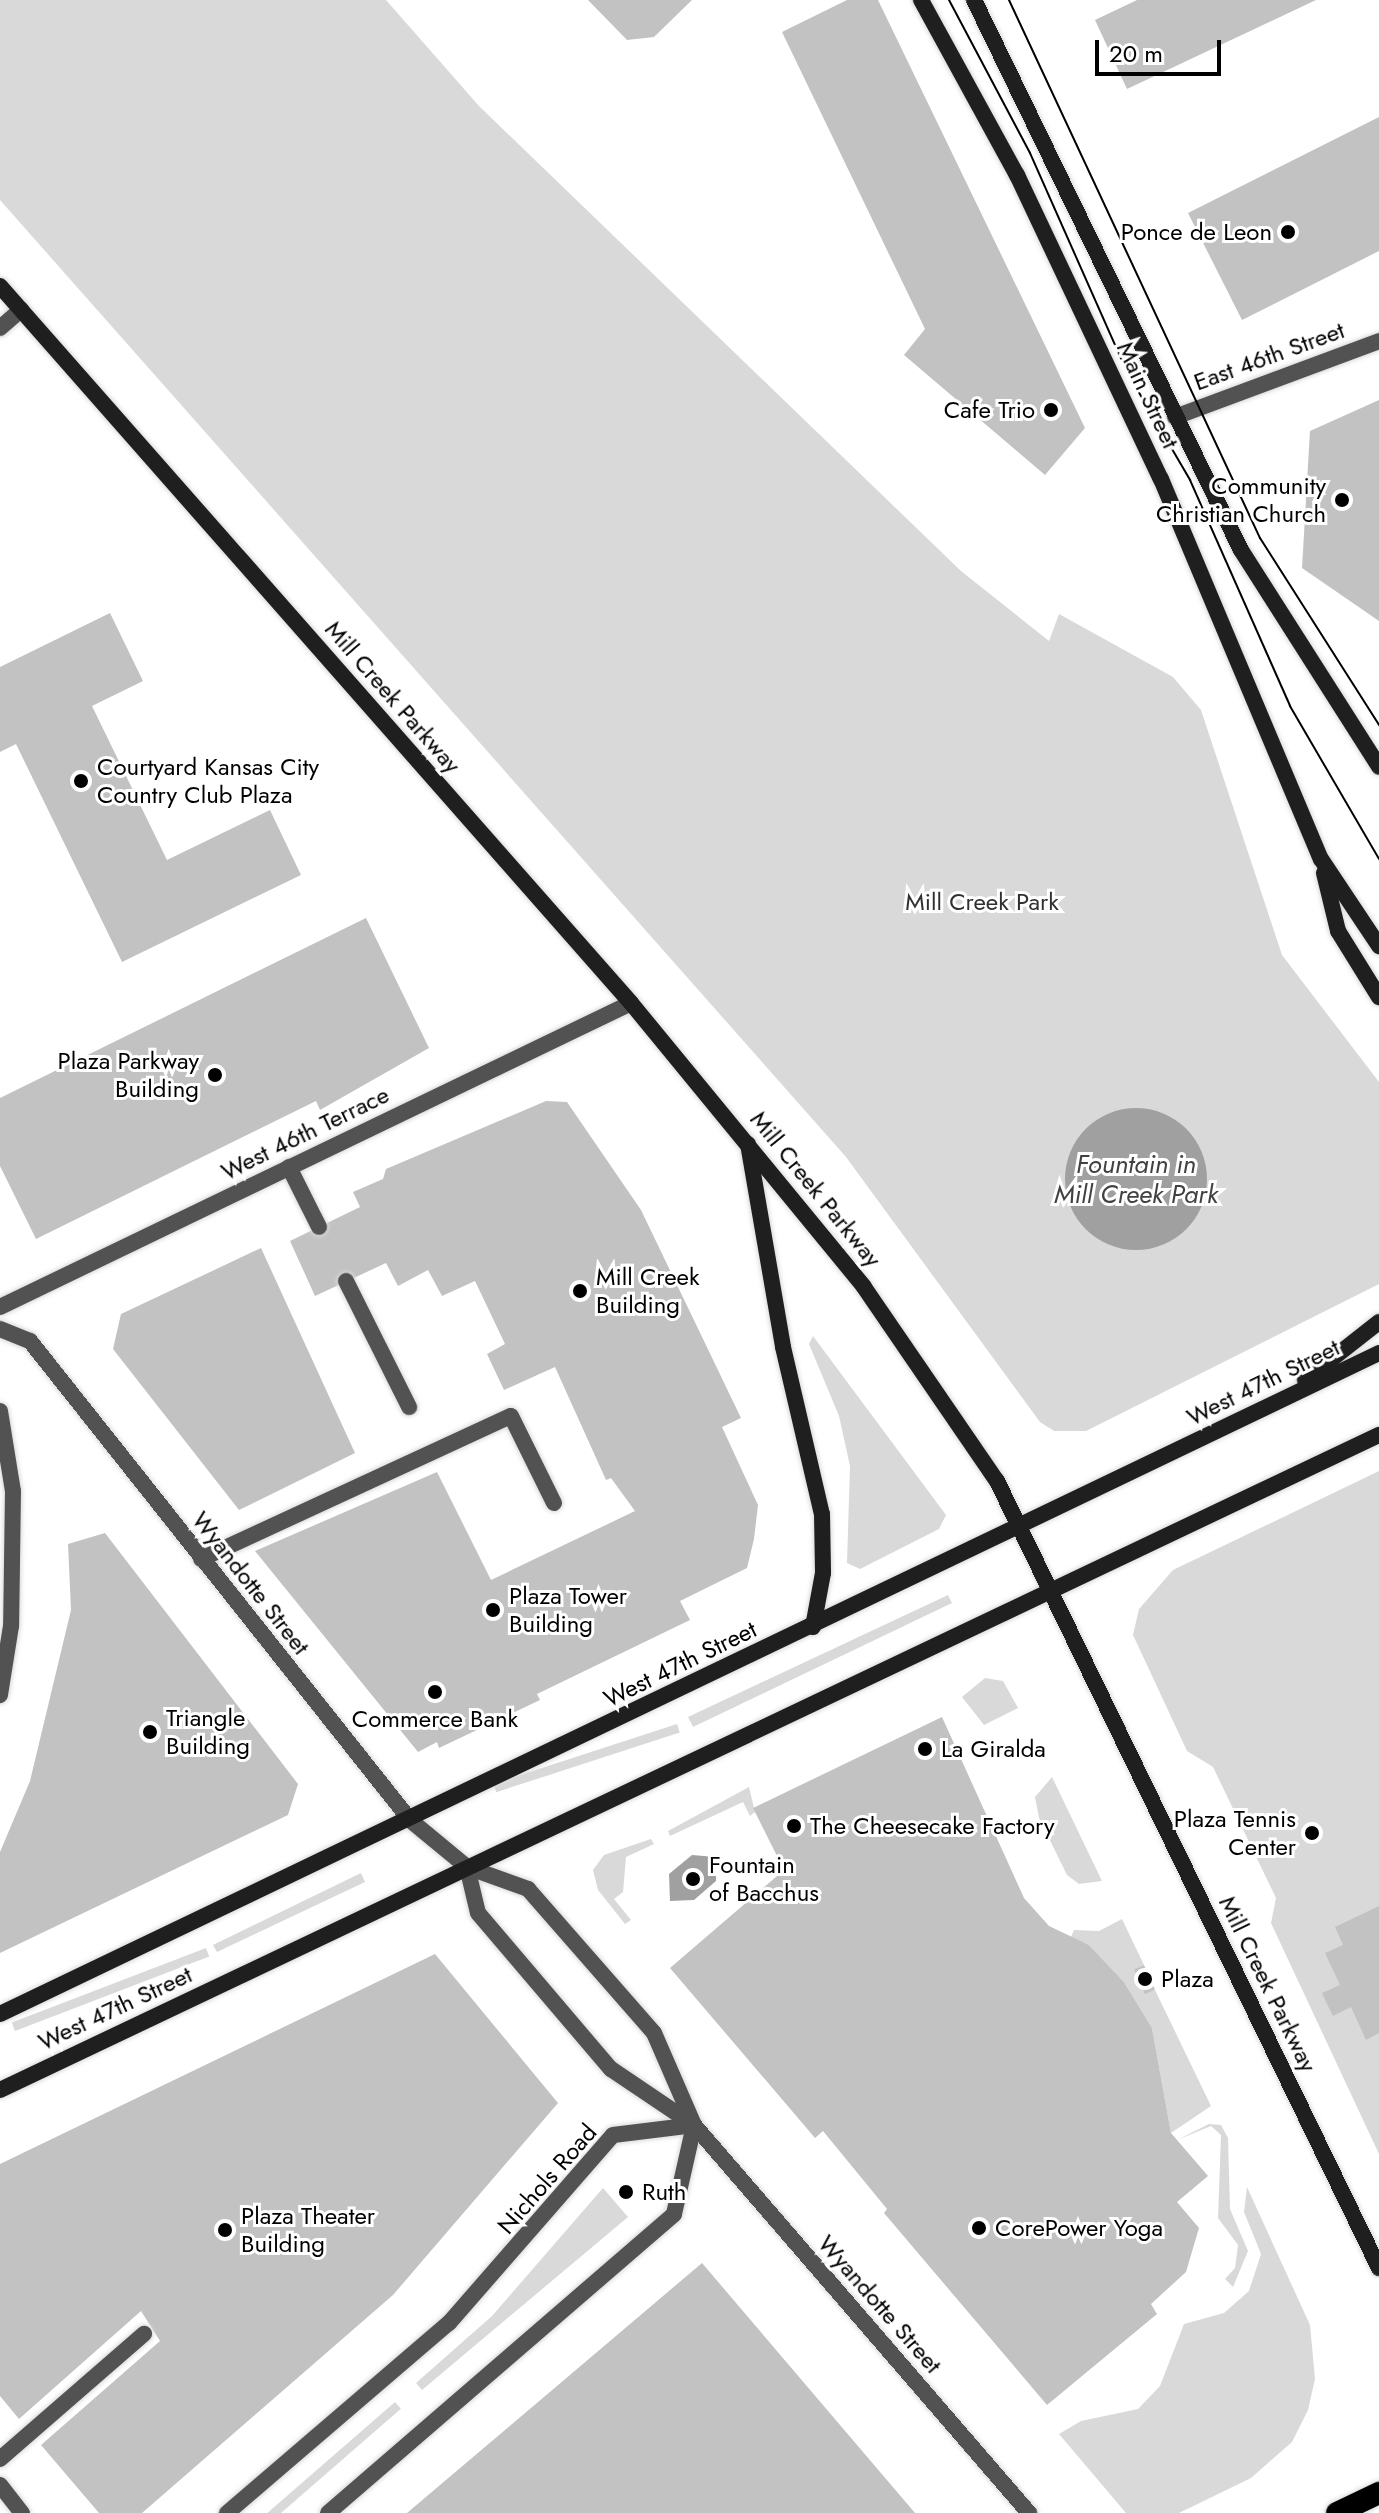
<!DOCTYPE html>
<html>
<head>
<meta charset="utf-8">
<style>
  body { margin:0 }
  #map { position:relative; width:1379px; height:2513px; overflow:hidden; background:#fff; font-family:Jost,sans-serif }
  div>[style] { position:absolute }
  .green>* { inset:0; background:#d9d9d9; transform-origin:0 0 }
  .water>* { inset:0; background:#a0a0a0 }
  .round { border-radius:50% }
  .building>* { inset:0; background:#c2c2c2; transform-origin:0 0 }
  .roads { filter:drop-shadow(0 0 2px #dbdbdb) drop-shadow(0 0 2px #dbdbdb) }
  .service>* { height:16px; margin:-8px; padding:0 8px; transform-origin:8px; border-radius:8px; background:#525252 }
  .minor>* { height:16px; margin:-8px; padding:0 8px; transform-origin:8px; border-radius:8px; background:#525252 }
  .secondary>* { height:16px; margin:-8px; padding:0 8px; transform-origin:8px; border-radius:8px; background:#1f1f1f }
  .trunk>* { height:22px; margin:-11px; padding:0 11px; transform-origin:11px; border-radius:11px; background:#000 }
  .tram>* { height:2px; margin:-1px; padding:0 1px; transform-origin:1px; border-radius:1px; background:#000 }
  .dots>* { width:22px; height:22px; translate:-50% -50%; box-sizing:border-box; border:4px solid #fff; border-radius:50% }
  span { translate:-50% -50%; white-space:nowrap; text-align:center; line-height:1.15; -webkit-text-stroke:6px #fff; paint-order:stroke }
  .poi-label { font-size:24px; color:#000 }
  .right { translate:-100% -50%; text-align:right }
  .left { translate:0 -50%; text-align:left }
  .street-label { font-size:24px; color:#000 }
  .park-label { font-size:24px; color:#303030 }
  .water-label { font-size:26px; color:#414141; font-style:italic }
  .scale { position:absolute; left:1095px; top:40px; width:126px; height:36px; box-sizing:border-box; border:4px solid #000; border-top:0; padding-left:10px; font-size:24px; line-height:28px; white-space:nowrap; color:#000; -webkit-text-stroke:6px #fff; paint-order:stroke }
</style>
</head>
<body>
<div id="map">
  <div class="green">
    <i style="clip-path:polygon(0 0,386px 0,479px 106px,961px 571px,1049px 641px,1059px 614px,1173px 677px,1201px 710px,1282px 955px,1379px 1082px,1379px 1284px,1086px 1431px,1054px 1431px,1040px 1422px,846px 1157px,0 200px)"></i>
    <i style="clip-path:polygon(813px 1336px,946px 1515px,939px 1529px,860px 1569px,847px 1563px,850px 1466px,839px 1416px,809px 1344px)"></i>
    <i style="clip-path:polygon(1379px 1471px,1379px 2154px,1271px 1923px,1276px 1898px,1213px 1767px,1187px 1751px,1133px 1635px,1139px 1609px,1173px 1570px)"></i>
    <i style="clip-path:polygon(948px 1595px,952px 1603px,693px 1727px,688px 1717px)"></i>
    <i style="clip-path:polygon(985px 1678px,1003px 1681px,1018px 1708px,984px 1725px,962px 1697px)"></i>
    <i style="left:677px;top:1724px;width:9px;height:193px;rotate:72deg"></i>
    <i style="clip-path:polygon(1052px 1777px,1102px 1881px,1079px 1884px,1067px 1875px,1039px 1818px,1035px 1797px)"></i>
    <i style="clip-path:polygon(749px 1787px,755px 1812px,750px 1816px,743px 1802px,670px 1836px,668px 1831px)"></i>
    <i style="clip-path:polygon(651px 1839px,654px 1844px,626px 1857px,623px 1892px,614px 1899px,631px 1920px,625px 1924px,598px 1890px,593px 1870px,604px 1855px)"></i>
    <i style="clip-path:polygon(361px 1873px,365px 1882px,217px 1952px,213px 1945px)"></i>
    <i style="clip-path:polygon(1122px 1919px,1144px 1965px,1134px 1970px,1146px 1993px,1155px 1990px,1211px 2106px,1171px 2133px,1152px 2028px,1124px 1982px,1089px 1945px,1071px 1937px,1074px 1930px,1099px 1931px)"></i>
    <i style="left:206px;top:1948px;width:9px;height:208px;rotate:69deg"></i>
    <i style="clip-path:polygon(1209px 2124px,1221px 2125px,1228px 2138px,1230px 2209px,1248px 2251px,1233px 2287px,1225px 2279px,1235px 2268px,1238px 2245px,1218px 2218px,1221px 2135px,1211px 2126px,1177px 2140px)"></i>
    <i style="clip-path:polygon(1247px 2187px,1310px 2325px,1315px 2379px,1308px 2410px,1292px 2442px,1251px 2478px,1179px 2513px,1126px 2513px,1059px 2434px,1081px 2421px,1138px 2409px,1160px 2386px,1184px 2324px,1224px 2313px,1249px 2291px,1261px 2254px,1244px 2212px)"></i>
    <i style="clip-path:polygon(603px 2188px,628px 2217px,422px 2390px,416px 2383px,492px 2316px)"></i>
    <i style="left:395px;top:2402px;width:9px;height:171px;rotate:49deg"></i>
  </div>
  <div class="water">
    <i class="round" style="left:1065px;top:1108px;width:142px;height:142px"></i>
    <i style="clip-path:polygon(692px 1855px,716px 1857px,716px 1881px,694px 1900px,670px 1901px,669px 1874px)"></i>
  </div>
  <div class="building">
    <i style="clip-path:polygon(588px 0,692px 0,654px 37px,627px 40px)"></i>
    <i style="clip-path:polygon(847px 0,878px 0,1085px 428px,1045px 475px,904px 355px,925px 329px,782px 32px)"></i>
    <i style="clip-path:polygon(1137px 0,1316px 0,1127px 89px,1095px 20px)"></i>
    <i style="clip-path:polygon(1379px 117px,1379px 251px,1242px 320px,1188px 213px)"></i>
    <i style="clip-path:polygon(1379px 400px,1379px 621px,1302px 568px,1310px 431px)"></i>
    <i style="clip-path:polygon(110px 613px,143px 681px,92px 706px,167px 860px,270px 810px,301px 875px,122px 962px,16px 744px,0 752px,0 667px)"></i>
    <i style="clip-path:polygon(366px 918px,429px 1048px,320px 1110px,316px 1101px,36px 1239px,0 1166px,0 1098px)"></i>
    <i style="clip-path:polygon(546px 1101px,567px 1102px,641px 1210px,741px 1418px,722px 1427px,758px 1505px,754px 1539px,747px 1568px,680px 1601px,690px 1620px,537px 1694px,540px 1700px,439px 1748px,437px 1742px,418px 1752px,255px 1551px,437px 1472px,491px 1580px,635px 1511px,611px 1478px,606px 1480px,555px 1367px,504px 1390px,487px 1354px,505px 1344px,475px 1281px,442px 1296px,428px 1270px,398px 1286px,386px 1263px,315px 1296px,290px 1241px,360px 1207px,353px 1192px,383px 1179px,386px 1169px)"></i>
    <i style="clip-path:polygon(261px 1248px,355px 1453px,239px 1510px,113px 1349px,121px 1314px)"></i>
    <i style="clip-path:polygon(105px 1533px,298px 1784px,288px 1815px,0 1953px,0 1852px,30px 1781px,71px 1610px,68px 1544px)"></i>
    <i style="clip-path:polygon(942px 1717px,1024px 1898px,1049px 1926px,1089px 1945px,1124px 1982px,1152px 2028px,1171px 2133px,1208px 2176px,1177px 2202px,1199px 2228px,1186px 2272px,1151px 2304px,1157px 2314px,1047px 2405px,884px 2213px,887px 2209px,823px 2131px,815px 2138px,670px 1968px,784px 1870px,753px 1808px)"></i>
    <i style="clip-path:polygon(1379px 1906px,1379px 2033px,1366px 2040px,1351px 2007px,1333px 2016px,1327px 2004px,1322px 1993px,1340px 1985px,1325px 1953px,1343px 1945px,1335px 1927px)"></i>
    <i style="clip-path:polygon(435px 1954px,558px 2103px,393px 2295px,142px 2513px,99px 2513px,41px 2445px,160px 2341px,141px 2311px,19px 2419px,0 2396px,0 2164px)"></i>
    <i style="left:1144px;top:1965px;width:27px;height:11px;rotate:66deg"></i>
    <i style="clip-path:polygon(702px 2263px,915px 2513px,407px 2513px)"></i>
  </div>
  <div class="roads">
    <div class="service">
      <i style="left:0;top:328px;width:28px;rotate:-41deg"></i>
      <i style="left:289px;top:1167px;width:67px;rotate:63.4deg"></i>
      <i style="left:346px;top:1281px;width:141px;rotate:63.4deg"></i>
      <i style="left:201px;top:1559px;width:341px;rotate:-24.8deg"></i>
      <i style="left:511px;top:1416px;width:97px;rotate:63.7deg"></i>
      <i style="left:0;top:2459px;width:191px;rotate:-41deg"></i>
    </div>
    <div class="minor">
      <i style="left:1175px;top:417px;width:218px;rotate:-20.4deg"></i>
      <i style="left:0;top:1307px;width:700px;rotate:-25.72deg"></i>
      <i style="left:0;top:1329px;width:32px;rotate:22deg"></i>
      <i style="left:30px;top:1341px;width:611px;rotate:51.57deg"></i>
      <i style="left:410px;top:1820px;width:74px;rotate:39.5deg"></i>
      <i style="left:467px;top:1867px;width:65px;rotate:19.8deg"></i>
      <i style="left:528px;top:1889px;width:191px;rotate:48.8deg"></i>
      <i style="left:654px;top:2033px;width:100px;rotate:66.5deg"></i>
      <i style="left:0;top:1411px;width:81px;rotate:80.8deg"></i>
      <i style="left:13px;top:1491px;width:135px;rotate:90.8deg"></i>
      <i style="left:11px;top:1626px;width:70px;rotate:99.1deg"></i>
      <i style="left:467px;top:1867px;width:47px;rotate:76.6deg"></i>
      <i style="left:478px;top:1913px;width:205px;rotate:49.6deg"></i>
      <i style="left:611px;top:2069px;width:100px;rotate:34deg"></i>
      <i style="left:694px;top:2125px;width:513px;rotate:49.19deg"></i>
      <i style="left:0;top:2485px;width:36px;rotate:52deg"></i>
      <i style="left:227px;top:2513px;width:292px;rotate:-40.6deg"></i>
      <i style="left:449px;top:2323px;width:249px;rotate:-48.9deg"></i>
      <i style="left:613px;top:2135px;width:82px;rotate:-7deg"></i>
      <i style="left:328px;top:2513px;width:457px;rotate:-40.8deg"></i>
      <i style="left:674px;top:2214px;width:91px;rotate:-77.3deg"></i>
    </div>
    <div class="secondary">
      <i style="left:921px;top:0;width:200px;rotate:61.3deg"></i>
      <i style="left:1017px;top:175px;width:336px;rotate:64.7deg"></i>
      <i style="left:1161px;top:479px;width:412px;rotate:67.2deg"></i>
      <i style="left:1321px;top:859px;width:105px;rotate:56.3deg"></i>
      <i style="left:974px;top:0;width:611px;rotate:64.11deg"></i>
      <i style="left:1241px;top:550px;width:257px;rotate:57.5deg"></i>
      <i style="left:0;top:286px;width:955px;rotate:48.65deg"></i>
      <i style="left:631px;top:1003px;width:367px;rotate:50.6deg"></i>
      <i style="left:864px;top:1287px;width:235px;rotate:55.6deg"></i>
      <i style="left:997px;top:1481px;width:875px;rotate:64.11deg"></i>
      <i style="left:1324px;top:873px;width:60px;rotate:76.4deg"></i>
      <i style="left:1338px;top:931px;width:78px;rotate:58.2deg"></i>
      <i style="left:748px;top:1144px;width:206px;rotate:80.2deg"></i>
      <i style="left:783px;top:1347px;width:171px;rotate:76.9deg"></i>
      <i style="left:822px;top:1514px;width:59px;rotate:89deg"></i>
      <i style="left:823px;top:1573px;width:55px;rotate:100.5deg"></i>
      <i style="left:1305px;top:1380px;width:94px;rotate:-38.1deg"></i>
      <i style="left:0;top:2014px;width:1529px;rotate:-25.61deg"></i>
      <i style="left:0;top:2090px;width:1527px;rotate:-25.41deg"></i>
    </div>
    <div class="trunk">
      <i style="left:1337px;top:2513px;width:47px;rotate:-25.5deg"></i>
    </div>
  </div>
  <div class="tram">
    <i style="left:949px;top:0;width:173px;rotate:62.1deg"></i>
    <i style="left:1030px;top:153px;width:240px;rotate:66.1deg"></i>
    <i style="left:1127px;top:372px;width:125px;rotate:59.7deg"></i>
    <i style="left:1190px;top:480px;width:247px;rotate:66.1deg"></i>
    <i style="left:1290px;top:706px;width:177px;rotate:59.8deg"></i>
    <i style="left:1009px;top:0;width:594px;rotate:64.99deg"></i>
    <i style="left:1260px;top:538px;width:222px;rotate:57.5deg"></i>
  </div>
  <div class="dots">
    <i style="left:1288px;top:232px;background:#000"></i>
    <i style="left:1051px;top:410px;background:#000"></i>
    <i style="left:1342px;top:500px;background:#000"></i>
    <i style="left:81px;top:781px;background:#000"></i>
    <i style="left:215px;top:1075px;background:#000"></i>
    <i style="left:580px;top:1291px;background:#000"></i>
    <i style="left:493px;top:1610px;background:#000"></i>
    <i style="left:435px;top:1692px;background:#000"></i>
    <i style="left:150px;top:1732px;background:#000"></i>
    <i style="left:925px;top:1749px;background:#000"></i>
    <i style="left:794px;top:1826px;background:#000"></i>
    <i style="left:1312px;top:1833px;background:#000"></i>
    <i style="left:693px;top:1879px;background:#000"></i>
    <i style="left:1145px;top:1979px;background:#000"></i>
    <i style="left:626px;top:2192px;background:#000"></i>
    <i style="left:979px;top:2228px;background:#000"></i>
    <i style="left:225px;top:2230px;background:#000"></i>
  </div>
  <div class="poi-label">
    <span class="right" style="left:1272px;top:232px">Ponce de Leon</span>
    <span class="right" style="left:1035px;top:410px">Cafe Trio</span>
    <span class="right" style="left:1326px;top:500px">Community<br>Christian Church</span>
    <span class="left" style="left:97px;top:781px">Courtyard Kansas City<br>Country Club Plaza</span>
    <span class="right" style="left:199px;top:1075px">Plaza Parkway<br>Building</span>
    <span class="left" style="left:596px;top:1291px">Mill Creek<br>Building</span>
    <span class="left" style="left:509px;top:1610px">Plaza Tower<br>Building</span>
    <span class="left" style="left:166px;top:1732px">Triangle<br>Building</span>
    <span style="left:435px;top:1719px">Commerce Bank</span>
    <span class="left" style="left:941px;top:1749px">La Giralda</span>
    <span class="right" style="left:1296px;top:1833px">Plaza Tennis<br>Center</span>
    <span class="left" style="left:810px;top:1826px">The Cheesecake Factory</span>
    <span class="left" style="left:709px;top:1879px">Fountain<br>of Bacchus</span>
    <span class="left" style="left:1161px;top:1979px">Plaza</span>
    <span class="left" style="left:642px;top:2192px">Ruth</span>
    <span class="left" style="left:241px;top:2230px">Plaza Theater<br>Building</span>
    <span class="left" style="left:995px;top:2228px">CorePower Yoga</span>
  </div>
  <div class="street-label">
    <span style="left:1269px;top:356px;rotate:-20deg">East 46th Street</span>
    <span style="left:1148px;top:395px;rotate:65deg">Main Street</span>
    <span style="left:393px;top:697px;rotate:49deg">Mill Creek Parkway</span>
    <span style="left:305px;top:1133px;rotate:-26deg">West 46th Terrace</span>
    <span style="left:816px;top:1189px;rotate:51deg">Mill Creek Parkway</span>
    <span style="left:1263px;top:1382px;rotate:-26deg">West 47th Street</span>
    <span style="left:251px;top:1583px;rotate:52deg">Wyandotte Street</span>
    <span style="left:680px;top:1664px;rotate:-26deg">West 47th Street</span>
    <span style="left:1268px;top:1984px;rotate:64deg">Mill Creek Parkway</span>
    <span style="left:115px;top:2008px;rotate:-25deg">West 47th Street</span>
    <span style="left:547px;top:2179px;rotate:-49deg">Nichols Road</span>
    <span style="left:880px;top:2304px;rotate:49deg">Wyandotte Street</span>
  </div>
  <div class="park-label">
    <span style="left:982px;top:902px">Mill Creek Park</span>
  </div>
  <div class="water-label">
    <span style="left:1136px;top:1180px">Fountain in<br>Mill Creek Park</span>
  </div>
  <div class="scale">20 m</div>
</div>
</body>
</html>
